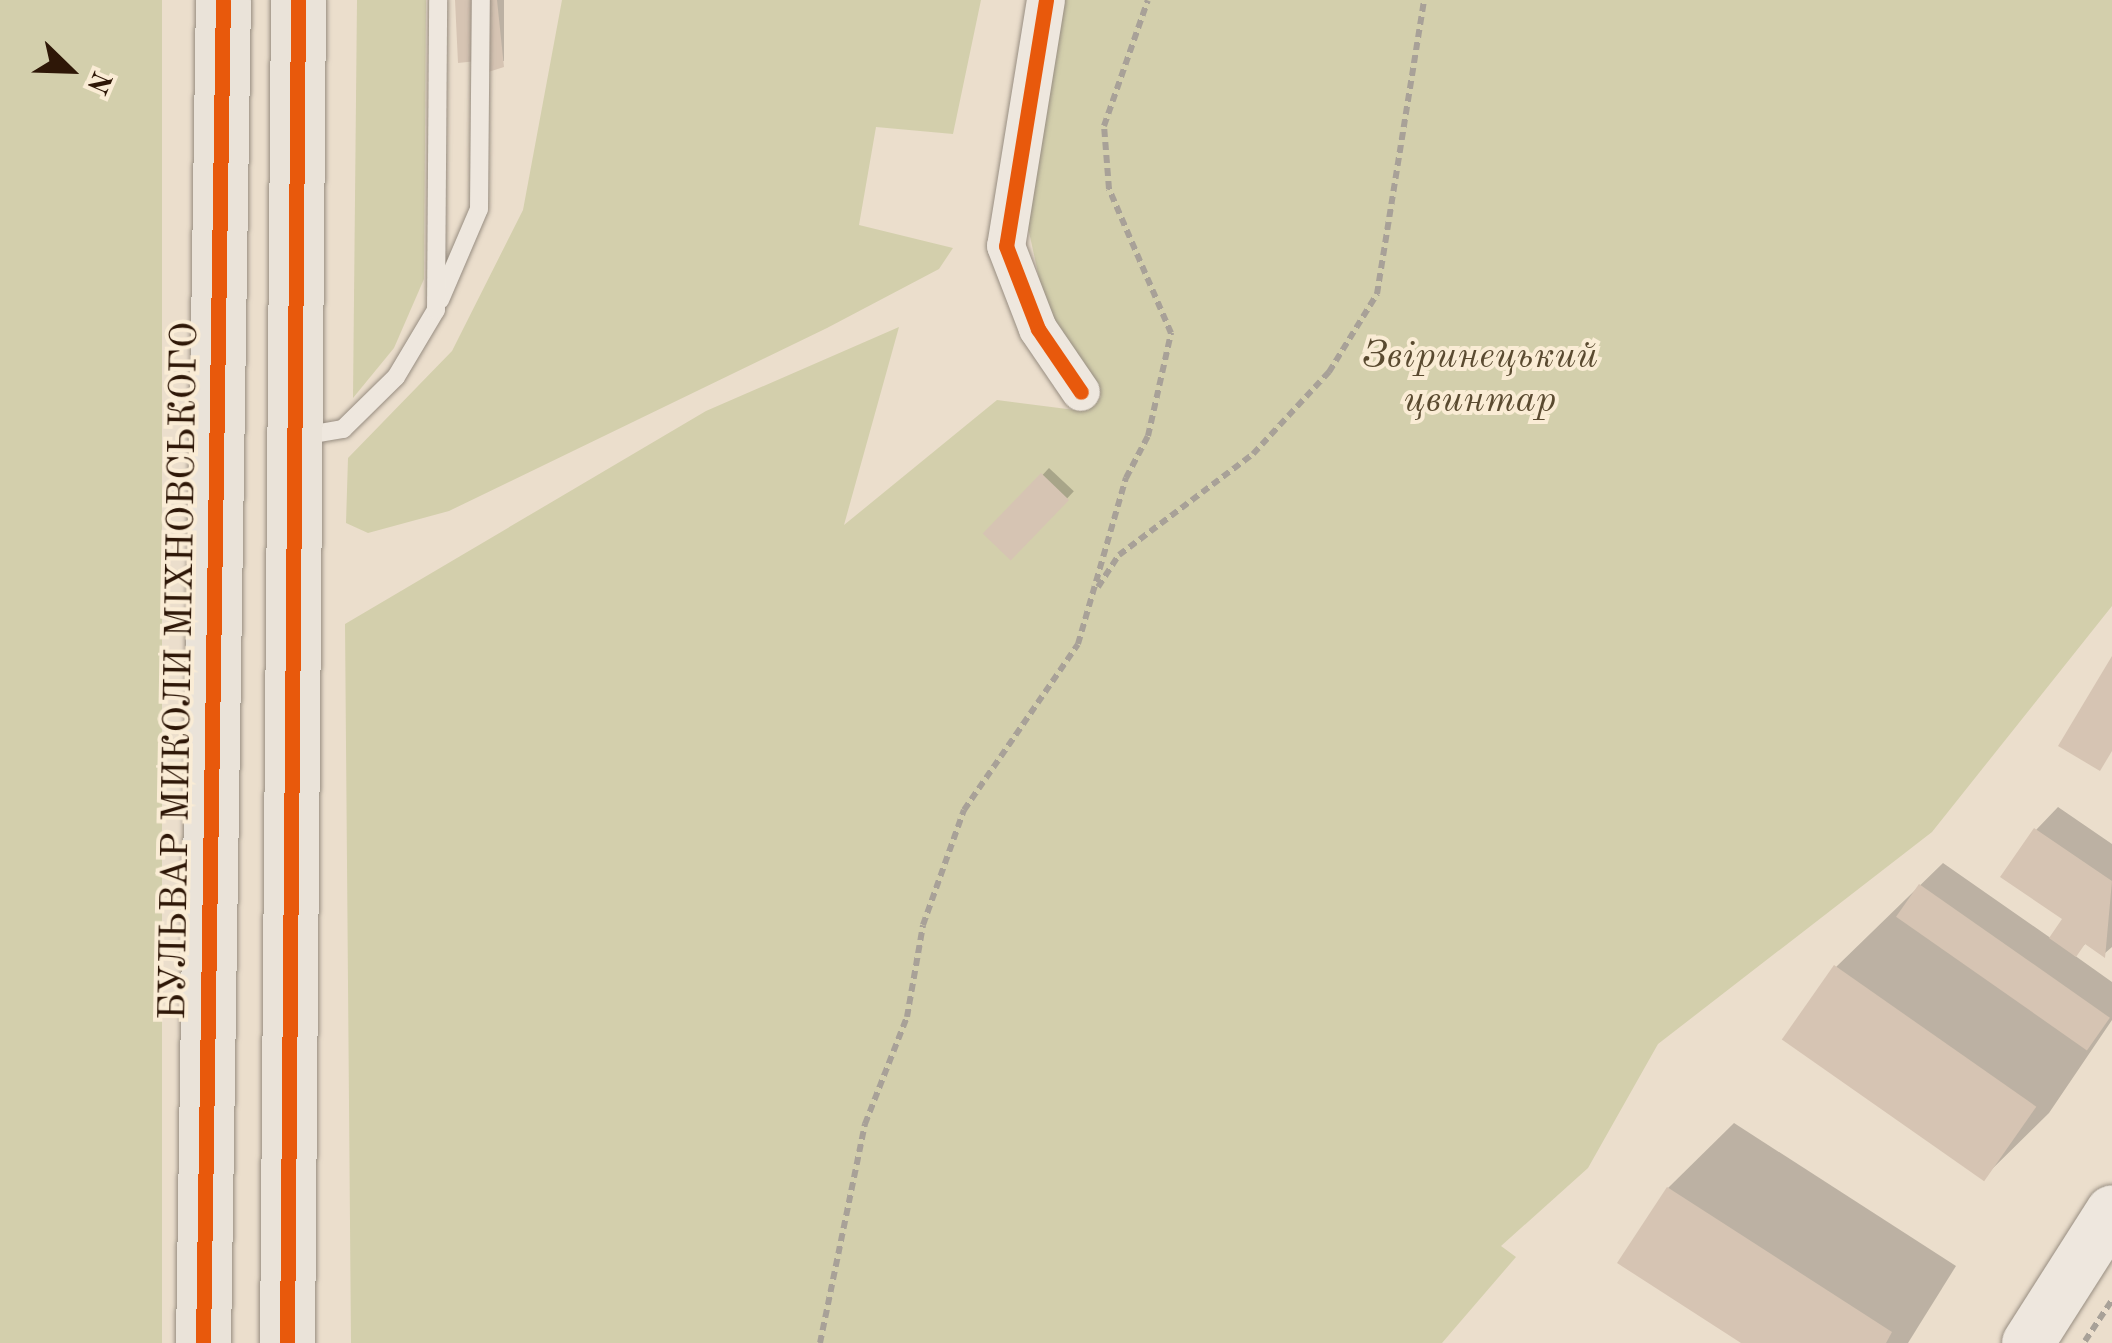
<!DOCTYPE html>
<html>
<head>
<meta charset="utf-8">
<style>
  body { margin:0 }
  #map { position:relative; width:2112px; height:1343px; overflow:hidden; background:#ebdecc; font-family:"Old Standard TT",serif }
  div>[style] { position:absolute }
  .green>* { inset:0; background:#d3cfac; transform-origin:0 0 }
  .shadow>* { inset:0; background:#0003; transform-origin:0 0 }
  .building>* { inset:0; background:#d6c4b3; transform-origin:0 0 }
  .path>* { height:6px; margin-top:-3px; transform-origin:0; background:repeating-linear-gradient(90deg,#a8a198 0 8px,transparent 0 13px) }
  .roads { filter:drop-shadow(0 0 2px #978d81) drop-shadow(0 0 2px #978d81) }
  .service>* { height:18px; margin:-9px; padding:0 9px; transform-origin:9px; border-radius:9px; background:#eee7de }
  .minor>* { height:38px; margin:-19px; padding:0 19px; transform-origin:19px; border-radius:19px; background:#eee7de }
  .secondary>* { height:52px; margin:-26px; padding:0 26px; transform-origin:26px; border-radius:26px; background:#eee7de }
  .trunk>* { height:55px; margin:-27.5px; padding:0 27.5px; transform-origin:27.5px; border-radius:27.5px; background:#eae3d9 }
  .cycleway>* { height:15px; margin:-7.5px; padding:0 7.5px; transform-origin:7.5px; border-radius:7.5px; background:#e8590c }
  span { translate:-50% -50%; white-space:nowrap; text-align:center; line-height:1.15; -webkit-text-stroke:8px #faecd5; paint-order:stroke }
  .park-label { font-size:38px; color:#5a4a30; font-style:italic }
  .street-label { font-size:38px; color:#2e1707 }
  .north { position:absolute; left:20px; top:20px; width:100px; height:100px; -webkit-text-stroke:8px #faecd5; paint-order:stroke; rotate:113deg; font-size:28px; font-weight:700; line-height:40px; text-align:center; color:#2e1707 }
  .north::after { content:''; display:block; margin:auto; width:35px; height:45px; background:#2e1707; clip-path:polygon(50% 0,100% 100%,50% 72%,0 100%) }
</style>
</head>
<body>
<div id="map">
  <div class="green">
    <i style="left:0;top:0;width:162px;height:1343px"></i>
    <i style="clip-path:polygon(357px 0,426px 0,424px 279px,394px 348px,353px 398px)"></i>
    <i style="clip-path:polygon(562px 0,981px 0,953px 134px,876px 127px,859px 225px,953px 248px,939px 269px,827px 328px,449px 511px,368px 533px,346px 523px,348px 458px,452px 351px,523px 210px)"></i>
    <i style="clip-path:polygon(1059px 0,2112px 0,2112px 606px,1932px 832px,1658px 1044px,1588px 1168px,1501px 1246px,1516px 1257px,1442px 1343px,351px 1343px,345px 624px,706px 411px,899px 327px,844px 525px,997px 400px,1075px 410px,1101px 397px,1046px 310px,1026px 218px)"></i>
  </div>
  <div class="shadow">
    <i style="left:459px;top:0;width:45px;height:61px"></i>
    <i style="left:1049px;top:468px;width:34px;height:91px;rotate:43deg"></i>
    <i style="clip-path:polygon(2058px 807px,2112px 844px,2112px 947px,2104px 954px,2087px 942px,2074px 955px,2112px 982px,2112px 1020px,2049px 1113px,1983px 1178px,1836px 967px,1943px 863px,2052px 939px,2065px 919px,2036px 830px)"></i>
    <i style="clip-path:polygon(1734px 1123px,1956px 1266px,1908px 1343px,1745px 1343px,1668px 1188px)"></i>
  </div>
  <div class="building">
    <i style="clip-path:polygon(455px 0,497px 0,504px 67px,482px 74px,477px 61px,458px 63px)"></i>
    <i style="left:1041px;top:473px;width:39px;height:84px;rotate:44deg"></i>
    <i style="clip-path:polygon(2112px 656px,2112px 751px,2100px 771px,2058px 746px)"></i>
    <i style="clip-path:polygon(2034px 828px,2112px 881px,2105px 958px,2085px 944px,2076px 957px,2049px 938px,2062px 919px,2000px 877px)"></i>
    <i style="left:1919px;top:884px;width:233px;height:40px;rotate:35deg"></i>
    <i style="left:1834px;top:965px;width:247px;height:91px;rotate:35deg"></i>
    <i style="clip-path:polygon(1667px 1187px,1892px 1332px,1886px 1343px,1741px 1343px,1617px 1263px)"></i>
  </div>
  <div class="path">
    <i style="left:1098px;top:587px;width:38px;rotate:-57deg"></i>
    <i style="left:1119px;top:555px;width:168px;rotate:-37deg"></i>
    <i style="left:1253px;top:454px;width:112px;rotate:-47.2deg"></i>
    <i style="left:1329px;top:372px;width:92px;rotate:-58.4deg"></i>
    <i style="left:1377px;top:294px;width:298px;rotate:-80.9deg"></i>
    <i style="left:2085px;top:1341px;width:49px;rotate:-56.6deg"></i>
    <i style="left:820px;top:1343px;width:224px;rotate:-78.4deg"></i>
    <i style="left:865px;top:1124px;width:115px;rotate:-68.6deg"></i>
    <i style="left:907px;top:1017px;width:93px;rotate:-80.1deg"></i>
    <i style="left:923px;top:925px;width:122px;rotate:-70.4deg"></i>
    <i style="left:964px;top:810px;width:201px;rotate:-55.5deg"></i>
    <i style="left:1078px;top:644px;width:173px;rotate:-73.9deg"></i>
    <i style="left:1126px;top:478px;width:47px;rotate:-62.4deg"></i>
    <i style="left:1148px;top:436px;width:106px;rotate:-77.4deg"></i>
    <i style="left:1171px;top:333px;width:157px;rotate:-113.3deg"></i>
    <i style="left:1109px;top:189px;width:63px;rotate:-94.5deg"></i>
    <i style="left:1104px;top:126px;width:133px;rotate:-70.8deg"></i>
  </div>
  <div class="roads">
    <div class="service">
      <i style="left:440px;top:300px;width:99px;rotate:-66.8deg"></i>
      <i style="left:479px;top:209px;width:209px;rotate:-89.5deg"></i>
      <i style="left:302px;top:436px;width:42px;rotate:-9.7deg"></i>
      <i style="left:343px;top:429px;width:74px;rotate:-44.5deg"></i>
      <i style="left:396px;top:377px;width:78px;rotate:-59.2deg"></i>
      <i style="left:436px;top:310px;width:310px;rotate:-89.6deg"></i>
    </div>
    <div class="minor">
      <i style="left:1046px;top:0;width:249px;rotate:99.2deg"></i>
      <i style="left:1006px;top:246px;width:89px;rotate:68.9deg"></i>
      <i style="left:1038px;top:329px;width:76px;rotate:55.7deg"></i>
    </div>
    <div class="secondary">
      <i style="left:2028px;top:1343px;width:156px;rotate:-57.5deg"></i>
    </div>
    <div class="trunk">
      <i style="left:203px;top:1343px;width:1343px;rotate:-89.15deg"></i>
      <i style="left:287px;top:1343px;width:1343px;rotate:-89.53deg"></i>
    </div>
  </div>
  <div class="cycleway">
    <i style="left:1046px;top:0;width:249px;rotate:99.2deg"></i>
    <i style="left:1006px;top:246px;width:89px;rotate:68.9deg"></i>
    <i style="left:1038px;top:329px;width:76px;rotate:55.7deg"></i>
    <i style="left:203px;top:1343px;width:1343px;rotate:-89.15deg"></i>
    <i style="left:287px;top:1343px;width:1343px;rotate:-89.53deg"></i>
  </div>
  <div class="park-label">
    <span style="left:1480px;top:380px">Звіринецький<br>цвинтар</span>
  </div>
  <div class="street-label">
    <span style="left:181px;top:671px;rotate:-89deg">БУЛЬВАР МИКОЛИ МІХНОВСЬКОГО</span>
  </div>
  <div class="north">N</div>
</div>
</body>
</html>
